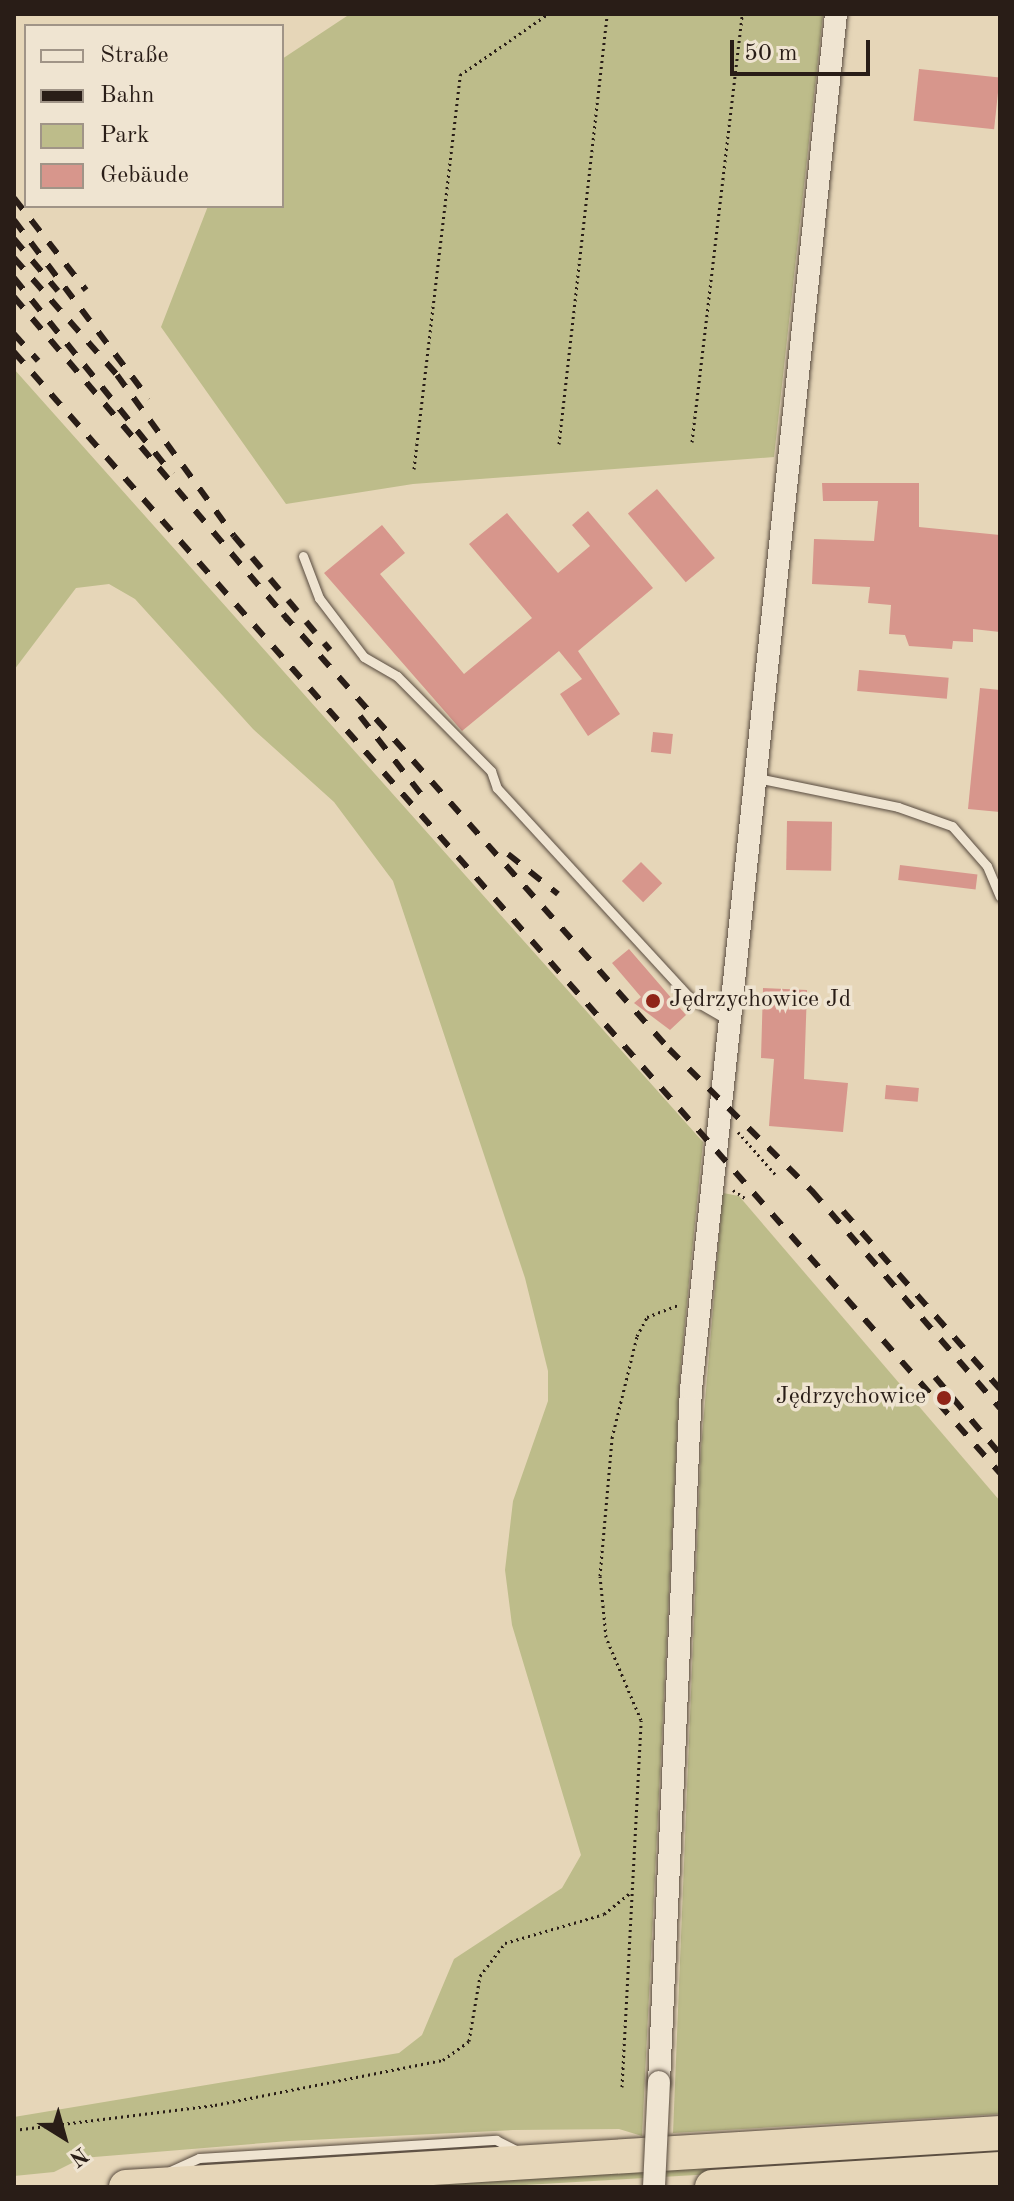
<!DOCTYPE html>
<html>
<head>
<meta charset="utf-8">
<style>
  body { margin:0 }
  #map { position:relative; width:1014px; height:2201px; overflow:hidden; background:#e6d6b8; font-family:"Old Standard TT",serif }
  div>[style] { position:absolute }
  .green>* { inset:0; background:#bdbc8a }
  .building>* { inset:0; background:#d7968c; transform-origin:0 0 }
  .path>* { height:3px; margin-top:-1.5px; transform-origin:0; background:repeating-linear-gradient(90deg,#291d17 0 2px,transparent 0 6px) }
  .roads { filter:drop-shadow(0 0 2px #584b3f) drop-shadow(0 0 2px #584b3f) }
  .service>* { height:9px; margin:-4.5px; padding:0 4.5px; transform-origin:4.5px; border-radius:4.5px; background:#efe4d1 }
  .tertiary>* { height:22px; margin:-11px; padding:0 11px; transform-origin:11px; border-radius:11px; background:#efe4d1 }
  .motorway>* { height:34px; margin:-17px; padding:0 17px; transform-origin:17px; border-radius:17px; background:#e6d6b8 }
  .rail>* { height:6px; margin-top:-3px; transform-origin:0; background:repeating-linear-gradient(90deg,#291d17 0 14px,transparent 0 28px) }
  .bridges { filter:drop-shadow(0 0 2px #584b3f) drop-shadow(0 0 2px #584b3f) }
  .tertiary-bridge>* { height:22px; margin:-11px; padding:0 11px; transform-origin:11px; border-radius:11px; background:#efe4d1 }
  .dots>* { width:22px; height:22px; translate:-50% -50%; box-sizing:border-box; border:4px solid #efe4d1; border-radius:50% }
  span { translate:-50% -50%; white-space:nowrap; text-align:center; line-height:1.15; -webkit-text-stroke:7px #efe4d1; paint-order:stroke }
  .poi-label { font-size:24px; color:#291d17 }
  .left { translate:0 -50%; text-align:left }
  .right { translate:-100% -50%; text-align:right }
  .frame { position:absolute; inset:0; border:16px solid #291d17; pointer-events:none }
  .legend { position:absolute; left:24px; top:24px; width:260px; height:184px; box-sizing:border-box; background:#efe4d1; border:2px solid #a09487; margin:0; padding:10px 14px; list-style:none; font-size:24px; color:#291d17 }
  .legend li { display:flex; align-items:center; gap:16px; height:40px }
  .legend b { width:40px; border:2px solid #a09487 }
  .north { position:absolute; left:24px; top:2097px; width:80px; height:80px; -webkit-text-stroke:6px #efe4d1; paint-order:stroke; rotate:143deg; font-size:22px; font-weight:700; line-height:32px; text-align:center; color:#291d17 }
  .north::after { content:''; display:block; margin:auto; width:28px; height:36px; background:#291d17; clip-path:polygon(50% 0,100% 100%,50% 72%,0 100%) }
  .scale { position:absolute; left:730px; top:40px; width:140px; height:36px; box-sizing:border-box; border:4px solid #291d17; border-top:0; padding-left:10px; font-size:24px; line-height:28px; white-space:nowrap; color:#291d17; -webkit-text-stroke:6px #efe4d1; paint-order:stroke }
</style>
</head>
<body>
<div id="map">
  <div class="green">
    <i style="clip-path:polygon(350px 14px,823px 14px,774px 457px,413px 484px,286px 504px,161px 327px,208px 206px,282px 206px,282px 59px)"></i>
    <i style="clip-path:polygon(14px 369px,703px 1142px,680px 1372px,642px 2136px,619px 2129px,513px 2130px,289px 2141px,82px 2158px,54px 2172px,14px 2176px,14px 2117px,399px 2053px,422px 2035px,454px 1959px,562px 1888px,581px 1855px,512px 1625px,505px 1570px,513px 1501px,548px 1401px,548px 1371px,525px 1278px,393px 881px,334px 802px,253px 729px,135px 599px,109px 584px,76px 588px,14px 670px)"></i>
    <i style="clip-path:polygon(723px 1193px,739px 1196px,1000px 1501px,1000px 2114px,673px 2133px,701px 1448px)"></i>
    <i style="clip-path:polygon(1000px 2146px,1000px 2157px,490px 2187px,308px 2187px)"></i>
  </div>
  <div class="building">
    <i style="left:919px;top:69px;width:81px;height:52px;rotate:6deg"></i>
    <i style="clip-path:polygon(822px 483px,919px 483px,919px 527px,1000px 535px,1000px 632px,973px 629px,973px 642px,953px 641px,952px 649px,909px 646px,905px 635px,889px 634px,891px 605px,868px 603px,870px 587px,812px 584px,814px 539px,874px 541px,878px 501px,823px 501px)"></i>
    <i style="left:657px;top:489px;width:90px;height:38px;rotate:50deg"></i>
    <i style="clip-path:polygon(588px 511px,653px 588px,578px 651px,620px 714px,588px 736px,560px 694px,582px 679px,559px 651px,462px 731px,324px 573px,382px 525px,405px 553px,380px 574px,464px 674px,532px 618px,469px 544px,507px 513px,558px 573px,590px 546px,572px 525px)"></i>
    <i style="left:859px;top:670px;width:90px;height:21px;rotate:5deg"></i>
    <i style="clip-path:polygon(980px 688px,1000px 690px,1000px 812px,968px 809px)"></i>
    <i style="left:653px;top:732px;width:20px;height:20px;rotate:6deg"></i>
    <i style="left:787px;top:821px;width:45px;height:49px;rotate:1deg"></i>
    <i style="left:641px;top:862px;width:30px;height:27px;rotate:45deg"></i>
    <i style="left:900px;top:865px;width:78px;height:15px;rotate:7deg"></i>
    <i style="clip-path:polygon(629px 949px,686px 1015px,670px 1030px,634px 1003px,641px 997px,612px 963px)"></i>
    <i style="clip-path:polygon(763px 988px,807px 990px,804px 1079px,848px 1083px,843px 1132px,769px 1126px,774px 1059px,761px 1058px)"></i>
    <i style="left:886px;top:1085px;width:33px;height:14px;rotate:5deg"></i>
  </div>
  <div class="path">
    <i style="left:692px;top:442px;width:431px;rotate:-83.3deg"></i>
    <i style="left:559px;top:444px;width:433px;rotate:-83.6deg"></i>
    <i style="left:414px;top:469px;width:397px;rotate:-83.3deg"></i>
    <i style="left:460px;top:75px;width:107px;rotate:-34.7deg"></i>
    <i style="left:738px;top:1132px;width:56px;rotate:48.6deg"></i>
    <i style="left:733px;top:1190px;width:14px;rotate:34deg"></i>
    <i style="left:622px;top:2087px;width:367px;rotate:-87deg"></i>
    <i style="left:641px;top:1720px;width:90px;rotate:-112.9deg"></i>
    <i style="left:606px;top:1637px;width:61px;rotate:-95.6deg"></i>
    <i style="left:600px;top:1576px;width:139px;rotate:-85deg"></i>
    <i style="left:612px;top:1438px;width:105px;rotate:-76.2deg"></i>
    <i style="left:637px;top:1336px;width:21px;rotate:-62deg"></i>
    <i style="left:647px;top:1317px;width:33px;rotate:-21deg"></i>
    <i style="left:14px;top:2130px;width:203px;rotate:-7.1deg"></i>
    <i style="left:215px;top:2105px;width:232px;rotate:-11.2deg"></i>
    <i style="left:443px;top:2060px;width:32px;rotate:-36deg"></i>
    <i style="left:469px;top:2041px;width:66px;rotate:-80.4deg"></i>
    <i style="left:480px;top:1976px;width:41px;rotate:-52.9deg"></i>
    <i style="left:505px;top:1943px;width:103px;rotate:-16.3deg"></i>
    <i style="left:604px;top:1914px;width:35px;rotate:-39deg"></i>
  </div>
  <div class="roads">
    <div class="service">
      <i style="left:303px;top:556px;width:45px;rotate:69.1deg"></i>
      <i style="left:319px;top:598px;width:74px;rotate:52.7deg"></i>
      <i style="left:364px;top:657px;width:38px;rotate:30deg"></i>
      <i style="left:397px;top:676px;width:134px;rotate:45.3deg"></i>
      <i style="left:491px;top:771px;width:18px;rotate:71deg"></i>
      <i style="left:497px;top:788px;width:285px;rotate:47.4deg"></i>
      <i style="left:690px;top:998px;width:44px;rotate:30.1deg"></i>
      <i style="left:757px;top:778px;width:144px;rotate:11.6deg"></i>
      <i style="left:898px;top:807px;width:57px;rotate:19.4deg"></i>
      <i style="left:952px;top:826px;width:53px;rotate:48.8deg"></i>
      <i style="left:987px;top:866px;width:33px;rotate:67deg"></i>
      <i style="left:170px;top:2171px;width:32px;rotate:-24deg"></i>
      <i style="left:199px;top:2158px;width:298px;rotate:-3.5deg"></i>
      <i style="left:496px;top:2140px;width:25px;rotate:27deg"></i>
    </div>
    <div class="tertiary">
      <i style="left:659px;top:2082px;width:694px;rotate:-87.36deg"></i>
      <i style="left:691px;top:1389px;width:1383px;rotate:-83.98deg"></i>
    </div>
    <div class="motorway">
      <i style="left:126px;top:2187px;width:876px;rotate:-3.54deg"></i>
      <i style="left:712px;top:2187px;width:289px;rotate:-3.6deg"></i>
    </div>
  </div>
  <div class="rail">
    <i style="left:14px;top:198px;width:117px;rotate:52deg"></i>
    <i style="left:14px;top:220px;width:224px;rotate:53deg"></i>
    <i style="left:14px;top:239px;width:68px;rotate:49.8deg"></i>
    <i style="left:14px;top:258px;width:156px;rotate:48.6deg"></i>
    <i style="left:117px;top:375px;width:199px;rotate:54deg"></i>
    <i style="left:234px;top:536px;width:149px;rotate:49.9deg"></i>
    <i style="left:14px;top:278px;width:252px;rotate:51.1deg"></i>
    <i style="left:14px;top:297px;width:424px;rotate:49.7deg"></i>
    <i style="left:14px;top:334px;width:36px;rotate:48deg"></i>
    <i style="left:14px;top:352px;width:1493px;rotate:48.67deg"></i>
    <i style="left:283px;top:614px;width:582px;rotate:48.42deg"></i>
    <i style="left:669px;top:1049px;width:202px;rotate:44.8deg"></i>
    <i style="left:812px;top:1191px;width:287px;rotate:49.1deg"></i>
    <i style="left:360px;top:716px;width:99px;rotate:52deg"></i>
    <i style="left:508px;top:854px;width:64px;rotate:38.7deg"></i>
    <i style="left:843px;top:1211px;width:237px;rotate:48.6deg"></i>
    <i style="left:935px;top:1377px;width:101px;rotate:49.8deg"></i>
  </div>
  <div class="bridges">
    <div class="tertiary-bridge">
      <i style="left:654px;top:2187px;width:105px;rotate:-87.3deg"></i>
    </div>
  </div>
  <div class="dots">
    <i style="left:653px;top:1001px;background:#8f2418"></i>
    <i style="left:944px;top:1398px;background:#8f2418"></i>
  </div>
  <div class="poi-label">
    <span class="left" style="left:669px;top:1001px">Jędrzychowice Jd</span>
    <span class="right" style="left:926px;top:1398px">Jędrzychowice</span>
  </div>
  <div class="frame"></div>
  <ul class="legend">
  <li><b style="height:10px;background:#efe4d1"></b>Straße</li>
  <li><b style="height:10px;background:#291d17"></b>Bahn</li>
  <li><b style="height:22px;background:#bdbc8a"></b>Park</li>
  <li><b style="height:22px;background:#d7968c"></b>Gebäude</li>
  </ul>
  <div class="north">N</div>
  <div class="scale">50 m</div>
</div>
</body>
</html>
